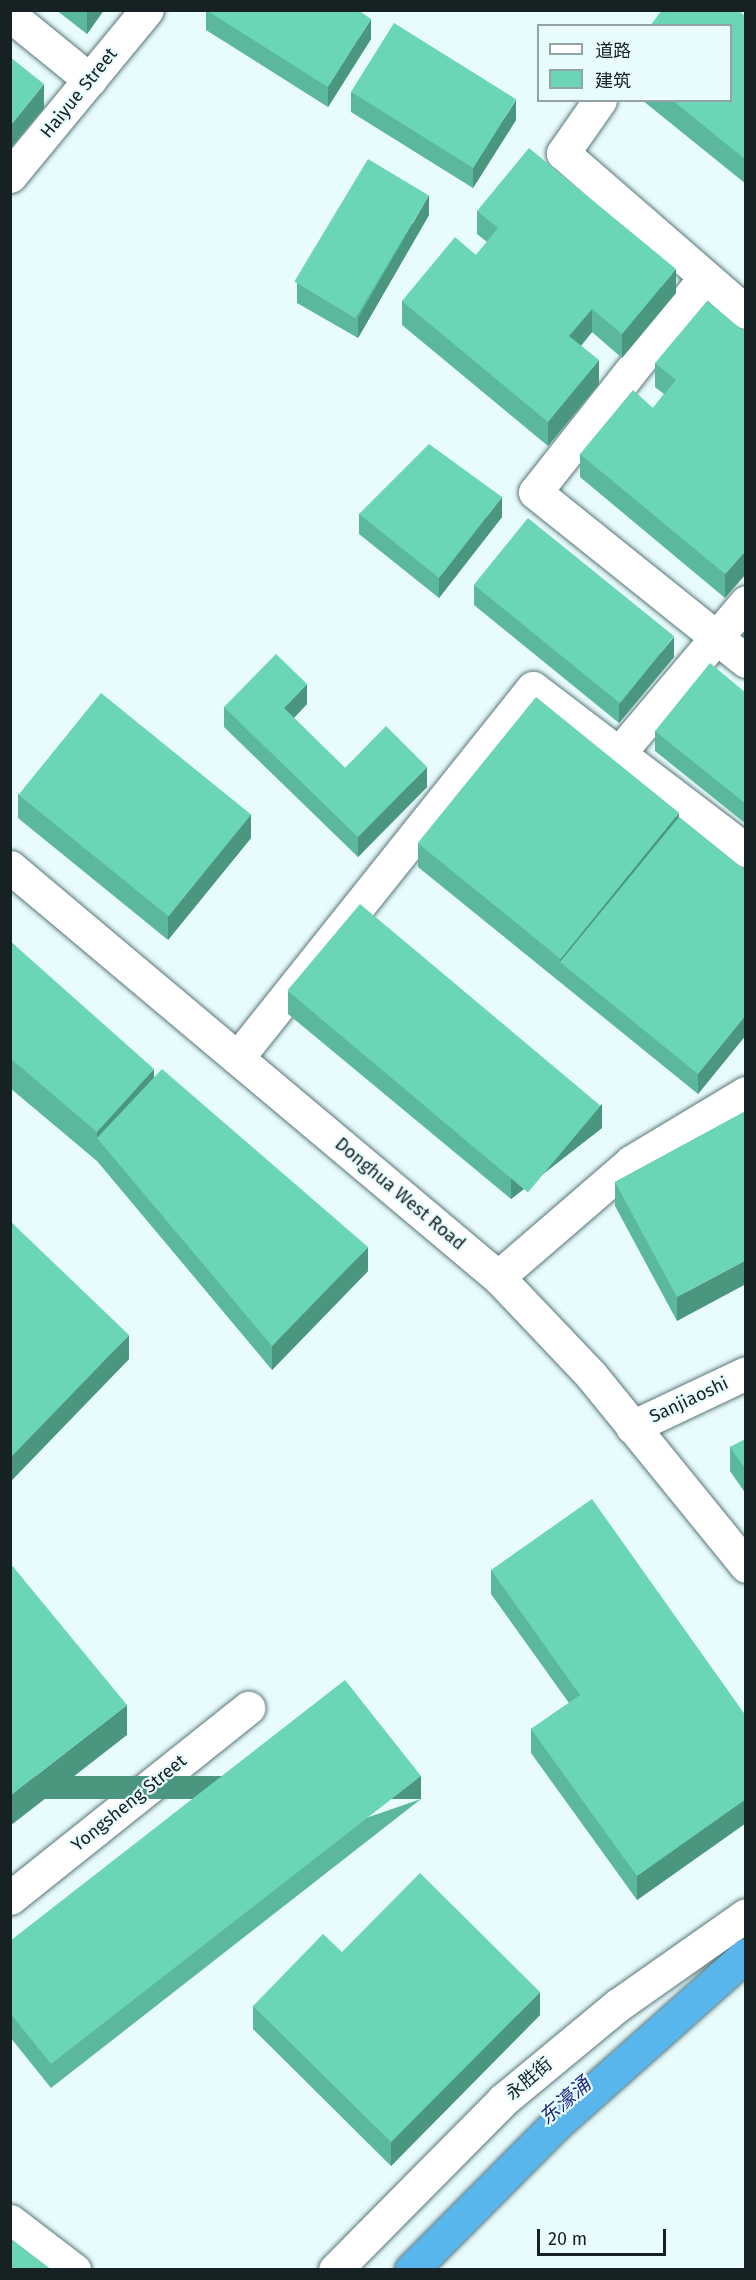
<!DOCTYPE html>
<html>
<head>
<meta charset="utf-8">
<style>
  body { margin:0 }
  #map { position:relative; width:756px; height:2280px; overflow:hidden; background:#e8fbfd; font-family:"Fira Sans","Noto Sans SC",sans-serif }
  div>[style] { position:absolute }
  .roads { filter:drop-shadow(0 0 2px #597679) drop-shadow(0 0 2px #597679) }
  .minor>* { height:33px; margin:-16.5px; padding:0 16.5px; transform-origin:16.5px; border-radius:16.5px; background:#fff }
  .highway>* { height:33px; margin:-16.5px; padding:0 16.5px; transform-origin:16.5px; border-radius:16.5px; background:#58b6ed }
  .wall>* { inset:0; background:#5cb89c }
  .shaded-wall>* { inset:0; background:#4b967f; transform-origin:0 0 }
  .building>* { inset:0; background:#6bd6b5; transform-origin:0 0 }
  span { translate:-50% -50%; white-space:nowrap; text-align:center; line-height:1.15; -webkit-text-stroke:4.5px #e8fbfd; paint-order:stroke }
  .street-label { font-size:18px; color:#152123 }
  .water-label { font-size:20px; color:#1f2a7e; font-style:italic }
  .frame { position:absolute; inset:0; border:12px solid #152123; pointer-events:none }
  .legend { position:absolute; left:537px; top:24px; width:195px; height:78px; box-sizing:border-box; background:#e8fbfd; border:2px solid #94a4a6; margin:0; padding:8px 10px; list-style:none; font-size:18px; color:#152123 }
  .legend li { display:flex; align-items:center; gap:12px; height:30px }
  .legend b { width:30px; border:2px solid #94a4a6 }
  .scale { position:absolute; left:537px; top:2229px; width:129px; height:27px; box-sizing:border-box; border:3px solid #152123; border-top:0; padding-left:8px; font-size:18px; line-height:21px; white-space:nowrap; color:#152123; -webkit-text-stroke:4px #e8fbfd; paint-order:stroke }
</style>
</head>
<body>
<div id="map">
  <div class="roads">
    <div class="minor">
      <i style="left:10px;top:15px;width:103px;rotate:39.1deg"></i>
      <i style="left:600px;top:100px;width:65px;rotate:124.9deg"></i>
      <i style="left:563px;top:153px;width:242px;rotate:41deg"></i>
      <i style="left:10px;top:176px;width:215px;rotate:-50.5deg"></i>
      <i style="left:705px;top:277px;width:274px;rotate:128.3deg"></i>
      <i style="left:535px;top:492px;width:270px;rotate:38.7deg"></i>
      <i style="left:619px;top:753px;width:197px;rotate:-49.9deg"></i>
      <i style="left:10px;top:867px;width:637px;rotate:40.04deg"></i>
      <i style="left:498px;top:1277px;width:135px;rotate:46.5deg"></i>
      <i style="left:591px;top:1375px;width:246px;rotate:50.9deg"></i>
      <i style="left:238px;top:1057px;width:472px;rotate:-51.4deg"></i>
      <i style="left:533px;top:688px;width:268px;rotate:37.3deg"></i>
      <i style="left:498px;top:1277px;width:176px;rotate:-40.8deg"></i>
      <i style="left:631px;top:1162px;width:134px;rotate:-31deg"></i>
      <i style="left:632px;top:1427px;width:126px;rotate:-25.3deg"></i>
      <i style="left:10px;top:1898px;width:305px;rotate:-38.6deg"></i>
      <i style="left:10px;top:2221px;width:81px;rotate:37.4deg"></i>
      <i style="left:335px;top:2270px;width:239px;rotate:-45.3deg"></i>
      <i style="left:503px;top:2100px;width:149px;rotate:-39.6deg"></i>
      <i style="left:618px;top:2005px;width:156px;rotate:-35.1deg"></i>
    </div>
    <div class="highway">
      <i style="left:411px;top:2270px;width:204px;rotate:-45.2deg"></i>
      <i style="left:555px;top:2125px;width:256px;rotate:-41.7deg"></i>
    </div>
  </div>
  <div class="wall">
    <i style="clip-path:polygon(56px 10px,104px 10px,87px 34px)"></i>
    <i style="clip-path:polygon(206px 10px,371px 39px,328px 107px,206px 30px)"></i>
    <i style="clip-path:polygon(746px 17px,746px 184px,642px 100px,730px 100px)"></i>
    <i style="clip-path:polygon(351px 92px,516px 120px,473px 188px,351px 112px)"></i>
    <i style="clip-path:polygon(477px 211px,676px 293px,622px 358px,592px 332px,581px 346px,599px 384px,548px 446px,402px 325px,402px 301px,476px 255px,487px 242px,477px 234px)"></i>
    <i style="clip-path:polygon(429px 215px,358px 338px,297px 303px,297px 283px)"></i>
    <i style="clip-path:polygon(746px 333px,725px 598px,580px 477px,580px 454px,653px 408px,664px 394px,655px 387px,655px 363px)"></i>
    <i style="clip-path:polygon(359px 514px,502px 517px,439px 598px,359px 534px)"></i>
    <i style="clip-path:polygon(474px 585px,674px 657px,619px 723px,474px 605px)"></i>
    <i style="clip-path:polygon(746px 693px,746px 824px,655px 751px,655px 731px)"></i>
    <i style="clip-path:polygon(307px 704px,294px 718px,345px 768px,427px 787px,358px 857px,224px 727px,224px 707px)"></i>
    <i style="clip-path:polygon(18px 794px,251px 838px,168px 940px,18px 818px)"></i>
    <i style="clip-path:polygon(679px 817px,746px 871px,746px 1035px,698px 1094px,418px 867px,418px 843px)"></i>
    <i style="clip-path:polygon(10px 941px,154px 1077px,368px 1271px,272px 1370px,97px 1161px,10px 1088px)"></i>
    <i style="clip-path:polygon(288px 991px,602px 1128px,511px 1199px,288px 1014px)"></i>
    <i style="clip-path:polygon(746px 1111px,677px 1321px,615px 1206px,615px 1182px)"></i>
    <i style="clip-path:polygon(10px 1221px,129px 1359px,12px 1480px,10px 1479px)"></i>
    <i style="clip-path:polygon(746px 1439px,746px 1494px,730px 1471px,730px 1447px)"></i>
    <i style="clip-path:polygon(491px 1570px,746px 1716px,746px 1823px,637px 1900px,531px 1753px,531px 1729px,569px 1703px,491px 1594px)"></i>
    <i style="clip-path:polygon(421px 1799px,51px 2088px,10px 2037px,10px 1941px)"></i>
    <i style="clip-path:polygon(253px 2006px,540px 2015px,391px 2166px,253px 2029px)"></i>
  </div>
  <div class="shaded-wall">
    <i style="clip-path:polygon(90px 10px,104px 10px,87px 34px,87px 13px)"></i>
    <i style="clip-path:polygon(371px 19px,371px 39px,328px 107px,328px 87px)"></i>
    <i style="clip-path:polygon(44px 84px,44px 108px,10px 149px,10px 126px)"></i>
    <i style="clip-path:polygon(516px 100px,516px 120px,473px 188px,473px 168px)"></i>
    <i style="clip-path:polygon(429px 195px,429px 215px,358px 338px,358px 318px)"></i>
    <i style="clip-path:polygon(676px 269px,676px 293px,622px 358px,622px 334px)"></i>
    <i style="clip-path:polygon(592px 309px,592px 332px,569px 360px,569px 336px)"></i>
    <i style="clip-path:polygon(599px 360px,599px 384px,548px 446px,548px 422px)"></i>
    <i style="clip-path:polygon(502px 497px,502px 517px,439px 598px,439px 578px)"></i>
    <i style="clip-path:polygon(746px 550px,746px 574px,725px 598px,725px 574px)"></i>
    <i style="clip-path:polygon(674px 637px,674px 657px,619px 723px,619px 703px)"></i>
    <i style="clip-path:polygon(307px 684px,307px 704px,284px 728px,284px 708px)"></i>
    <i style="clip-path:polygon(427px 767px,427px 787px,358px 857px,358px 837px)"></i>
    <i style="clip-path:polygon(679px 813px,679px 837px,560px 962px,560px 958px)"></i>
    <i style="clip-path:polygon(251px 814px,251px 838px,168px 940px,168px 917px)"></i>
    <i style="clip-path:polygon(746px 1015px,746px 1035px,698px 1094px,698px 1074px)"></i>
    <i style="clip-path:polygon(154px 1069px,154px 1099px,97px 1138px,97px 1132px)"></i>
    <i style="clip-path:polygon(602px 1104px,602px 1128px,511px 1199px,511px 1175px)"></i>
    <i style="clip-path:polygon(368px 1247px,368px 1271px,272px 1370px,272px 1346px)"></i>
    <i style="clip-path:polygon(746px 1260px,746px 1284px,677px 1321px,677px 1297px)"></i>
    <i style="clip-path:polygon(129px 1335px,129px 1359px,12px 1480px,12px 1456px)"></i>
    <i style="clip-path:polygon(127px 1705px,127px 1735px,10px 1826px,10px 1796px)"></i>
    <i style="left:421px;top:1776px;width:23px;height:469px;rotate:90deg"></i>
    <i style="clip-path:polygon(746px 1799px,746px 1823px,637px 1900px,637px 1876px)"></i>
    <i style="clip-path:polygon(540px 1992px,540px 2015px,391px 2166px,391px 2142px)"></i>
  </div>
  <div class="building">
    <i style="clip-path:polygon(206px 10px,358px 10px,371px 19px,328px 87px)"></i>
    <i style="clip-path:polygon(662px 10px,738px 10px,746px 17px,746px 160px,672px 100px,730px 100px,730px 26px,650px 26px)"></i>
    <i style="left:394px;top:23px;width:144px;height:81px;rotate:32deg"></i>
    <i style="clip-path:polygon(10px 57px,44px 84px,10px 126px)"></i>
    <i style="clip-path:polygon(529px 148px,676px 269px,622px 334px,592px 309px,569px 336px,599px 360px,548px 422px,402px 301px,455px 237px,476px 255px,498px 228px,477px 211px)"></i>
    <i style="left:368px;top:159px;width:71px;height:143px;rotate:31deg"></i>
    <i style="clip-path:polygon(707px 301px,746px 333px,746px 550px,725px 574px,580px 454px,633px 390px,653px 408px,676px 380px,655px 363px)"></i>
    <i style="clip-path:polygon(429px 444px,502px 497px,439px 578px,359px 514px)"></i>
    <i style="left:528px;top:518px;width:188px;height:86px;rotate:39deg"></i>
    <i style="clip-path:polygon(276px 654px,307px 684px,284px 708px,345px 768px,386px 726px,427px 767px,358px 837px,224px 707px)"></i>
    <i style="clip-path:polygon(710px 663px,746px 693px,746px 804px,655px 731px)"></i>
    <i style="left:101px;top:693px;width:193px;height:131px;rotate:39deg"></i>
    <i style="left:536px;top:697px;width:184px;height:188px;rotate:39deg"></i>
    <i style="clip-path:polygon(679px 817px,746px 871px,746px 1015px,698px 1074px,560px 962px)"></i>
    <i style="left:360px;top:904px;width:314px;height:113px;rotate:40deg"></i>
    <i style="clip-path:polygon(10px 941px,154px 1069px,97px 1132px,10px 1058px)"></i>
    <i style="clip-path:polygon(162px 1069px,368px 1247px,272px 1346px,97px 1138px)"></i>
    <i style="clip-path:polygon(746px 1111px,746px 1260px,677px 1297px,615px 1182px)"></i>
    <i style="clip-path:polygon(10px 1221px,129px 1335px,12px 1456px,10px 1455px)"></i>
    <i style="clip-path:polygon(746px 1439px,746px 1470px,730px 1447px)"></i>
    <i style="clip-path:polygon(592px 1499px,746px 1716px,746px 1799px,637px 1876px,531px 1729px,580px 1695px,491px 1570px)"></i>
    <i style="clip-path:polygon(10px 1563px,127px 1705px,10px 1796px)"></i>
    <i style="clip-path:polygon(345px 1680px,421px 1776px,51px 2064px,10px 2013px,10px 1941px)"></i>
    <i style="clip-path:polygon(420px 1873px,540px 1992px,391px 2142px,253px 2006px,323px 1934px,342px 1952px)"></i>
    <i style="clip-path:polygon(10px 2238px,52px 2270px,10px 2270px)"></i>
  </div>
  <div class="street-label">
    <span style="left:79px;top:93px;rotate:-51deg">Haiyue Street</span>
    <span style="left:400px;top:1194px;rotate:40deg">Donghua West Road</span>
    <span style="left:689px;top:1400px;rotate:-25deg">Sanjiaoshi</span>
    <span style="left:129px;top:1803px;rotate:-39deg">Yongsheng Street</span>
    <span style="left:529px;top:2079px;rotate:-40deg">永胜街</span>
  </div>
  <div class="water-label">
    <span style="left:565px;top:2101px;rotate:-41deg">东濠涌</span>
  </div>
  <div class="frame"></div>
  <ul class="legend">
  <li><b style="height:8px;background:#fff"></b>道路</li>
  <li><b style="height:16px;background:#6bd6b5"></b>建筑</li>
  </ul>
  <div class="scale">20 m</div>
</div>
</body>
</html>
